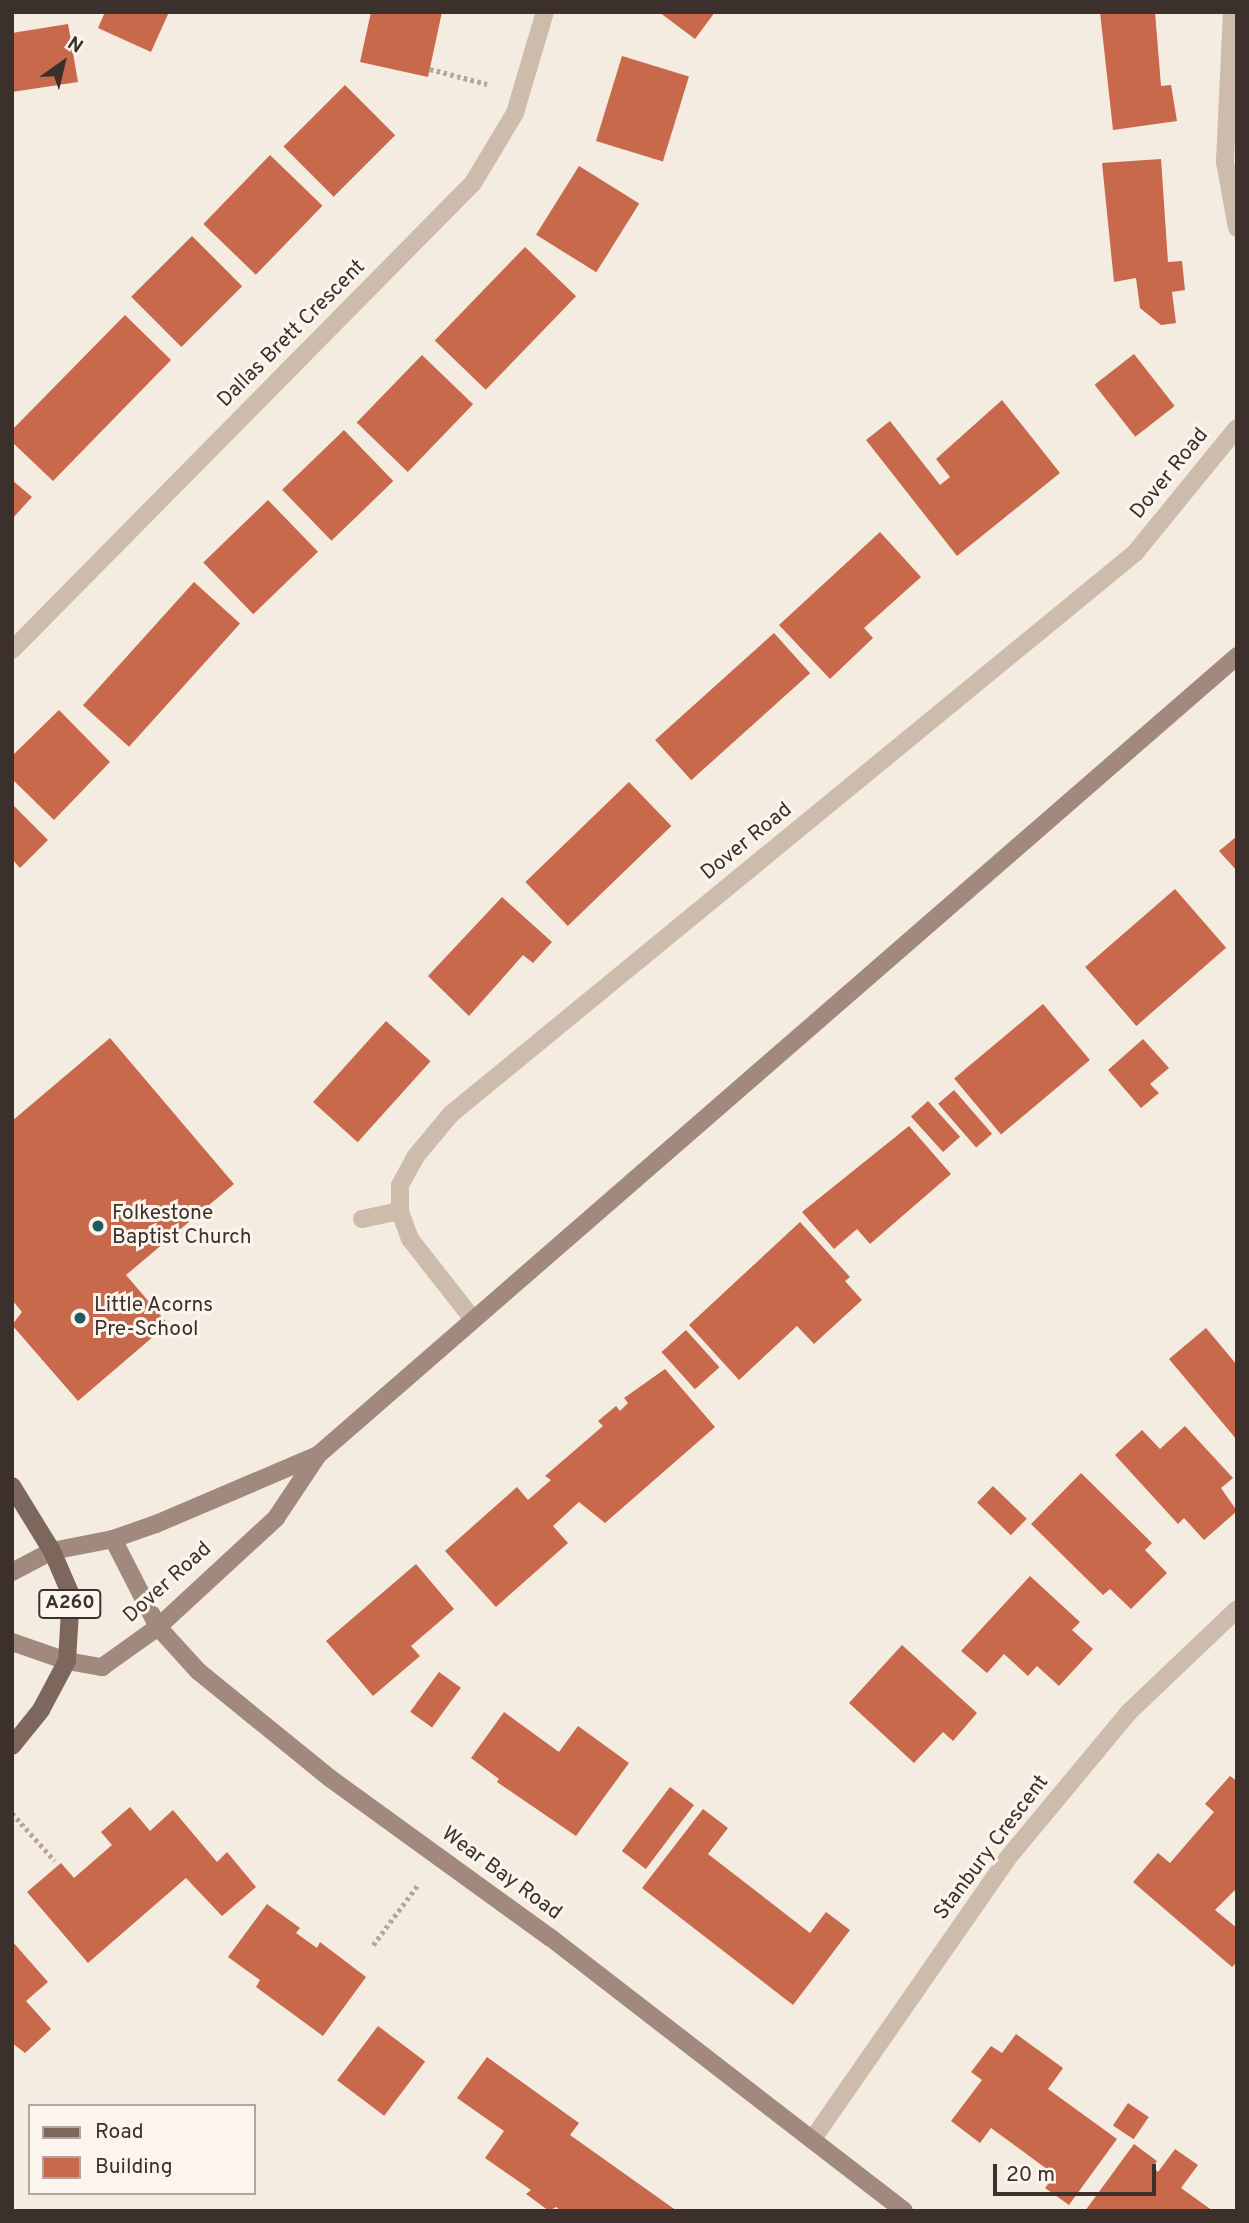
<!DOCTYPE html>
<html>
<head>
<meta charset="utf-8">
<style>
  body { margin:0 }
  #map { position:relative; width:1249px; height:2223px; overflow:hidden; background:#f4ebe1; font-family:Overpass,sans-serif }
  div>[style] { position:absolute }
  .building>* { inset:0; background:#c8694b; transform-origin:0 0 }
  .path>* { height:4.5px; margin-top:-2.25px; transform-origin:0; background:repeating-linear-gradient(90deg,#b9a596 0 3.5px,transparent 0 7px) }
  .lane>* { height:18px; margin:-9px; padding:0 9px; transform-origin:9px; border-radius:9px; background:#cdbbac }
  .street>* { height:18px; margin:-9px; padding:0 9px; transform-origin:9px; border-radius:9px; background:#cdbbac }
  .secondary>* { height:18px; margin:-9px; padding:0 9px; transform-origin:9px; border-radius:9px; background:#a18a7d }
  .primary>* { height:18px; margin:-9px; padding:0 9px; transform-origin:9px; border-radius:9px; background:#7d675c }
  .dots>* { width:19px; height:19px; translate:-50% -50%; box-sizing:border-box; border:4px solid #fbf5ee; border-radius:50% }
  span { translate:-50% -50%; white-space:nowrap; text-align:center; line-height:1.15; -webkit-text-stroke:6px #fbf5ee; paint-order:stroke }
  .shield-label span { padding:2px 5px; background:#fbf5ee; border:2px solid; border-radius:5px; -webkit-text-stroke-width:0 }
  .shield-label { font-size:19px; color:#3b302b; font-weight:700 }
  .street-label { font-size:21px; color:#3b302b }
  .poi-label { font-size:21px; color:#3b302b }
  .left { translate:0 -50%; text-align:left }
  .frame { position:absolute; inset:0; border:14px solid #3b302b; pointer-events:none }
  .legend { position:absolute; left:28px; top:2104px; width:228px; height:91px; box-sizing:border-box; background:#fbf5ee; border:2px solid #aea6a0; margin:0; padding:9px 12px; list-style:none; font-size:21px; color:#3b302b }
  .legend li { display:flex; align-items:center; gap:14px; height:35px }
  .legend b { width:35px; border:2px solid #aea6a0 }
  .north { position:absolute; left:28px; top:28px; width:70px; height:70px; -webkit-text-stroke:5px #fbf5ee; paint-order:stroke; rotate:34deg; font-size:19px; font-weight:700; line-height:28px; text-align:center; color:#3b302b }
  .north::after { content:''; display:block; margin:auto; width:24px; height:32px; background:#3b302b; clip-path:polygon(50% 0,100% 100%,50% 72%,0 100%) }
  .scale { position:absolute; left:993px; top:2164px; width:163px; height:32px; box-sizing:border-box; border:4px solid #3b302b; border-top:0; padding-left:9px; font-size:21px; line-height:24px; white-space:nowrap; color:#3b302b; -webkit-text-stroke:5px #fbf5ee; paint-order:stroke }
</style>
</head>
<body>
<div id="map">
  <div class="building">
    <i style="clip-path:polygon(105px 12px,169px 12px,151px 52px,98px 28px)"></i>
    <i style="clip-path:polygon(371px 12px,442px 12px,428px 77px,360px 62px)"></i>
    <i style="clip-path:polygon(659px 12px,715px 12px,695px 39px)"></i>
    <i style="clip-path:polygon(1100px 12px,1155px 12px,1161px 86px,1171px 85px,1177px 121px,1113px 130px)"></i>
    <i style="clip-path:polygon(68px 24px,78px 82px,12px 92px,12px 33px)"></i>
    <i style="left:622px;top:56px;width:70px;height:89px;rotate:17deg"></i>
    <i style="left:345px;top:85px;width:71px;height:87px;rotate:45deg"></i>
    <i style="left:270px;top:155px;width:73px;height:96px;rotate:44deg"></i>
    <i style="clip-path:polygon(1161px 159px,1168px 262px,1182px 261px,1185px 290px,1172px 292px,1176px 323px,1161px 325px,1140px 308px,1136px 278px,1114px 282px,1102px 163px)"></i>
    <i style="left:579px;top:166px;width:71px;height:81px;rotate:32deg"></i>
    <i style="left:192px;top:236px;width:71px;height:86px;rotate:45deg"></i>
    <i style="left:525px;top:247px;width:71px;height:130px;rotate:44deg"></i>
    <i style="clip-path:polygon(125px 315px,171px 360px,53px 481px,12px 442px,12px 430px)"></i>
    <i style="left:1134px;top:354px;width:66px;height:50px;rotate:52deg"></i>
    <i style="left:422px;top:355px;width:71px;height:94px;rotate:44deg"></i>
    <i style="clip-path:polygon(1002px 400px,1060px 473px,957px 556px,866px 440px,890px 421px,940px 485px,950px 477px,936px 459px)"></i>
    <i style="left:344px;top:430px;width:71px;height:86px;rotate:46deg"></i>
    <i style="clip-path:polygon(12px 480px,32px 497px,12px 519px)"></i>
    <i style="left:268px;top:500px;width:72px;height:90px;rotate:46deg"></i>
    <i style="clip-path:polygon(880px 532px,921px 577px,864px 628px,873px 638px,830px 679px,779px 625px)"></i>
    <i style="left:194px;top:582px;width:62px;height:166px;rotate:42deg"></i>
    <i style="left:774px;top:633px;width:54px;height:160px;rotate:48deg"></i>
    <i style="clip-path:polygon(59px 710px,110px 762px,54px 820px,12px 779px,12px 756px)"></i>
    <i style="left:629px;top:782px;width:61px;height:144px;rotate:46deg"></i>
    <i style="clip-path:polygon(12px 804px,48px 840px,20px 868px,12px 859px)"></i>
    <i style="clip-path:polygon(1237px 836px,1237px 871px,1219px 851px)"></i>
    <i style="left:1175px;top:889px;width:78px;height:119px;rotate:49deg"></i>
    <i style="clip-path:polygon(502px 897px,552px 942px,533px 963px,523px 955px,469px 1016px,428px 976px)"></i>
    <i style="left:1043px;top:1004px;width:73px;height:116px;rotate:50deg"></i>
    <i style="left:386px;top:1021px;width:60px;height:109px;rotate:42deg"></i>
    <i style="clip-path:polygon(110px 1038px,234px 1184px,126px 1275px,168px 1324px,78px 1401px,12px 1325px,22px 1312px,12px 1300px,12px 1121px)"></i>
    <i style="clip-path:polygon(1143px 1039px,1169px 1068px,1150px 1084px,1159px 1093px,1141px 1108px,1108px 1070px)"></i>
    <i style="left:954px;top:1090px;width:58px;height:21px;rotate:49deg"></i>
    <i style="left:928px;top:1101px;width:48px;height:23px;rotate:48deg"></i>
    <i style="clip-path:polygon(909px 1126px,951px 1174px,870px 1244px,857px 1229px,834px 1249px,802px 1212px)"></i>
    <i style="clip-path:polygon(800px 1222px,850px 1277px,845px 1281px,862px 1300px,814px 1344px,797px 1326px,739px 1380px,689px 1325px)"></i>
    <i style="clip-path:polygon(1206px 1328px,1237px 1365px,1237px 1440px,1169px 1359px)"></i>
    <i style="left:686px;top:1330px;width:50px;height:33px;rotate:48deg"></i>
    <i style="clip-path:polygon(665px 1369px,715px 1427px,605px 1523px,579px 1502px,553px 1526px,568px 1543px,496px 1607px,445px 1551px,517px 1487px,528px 1500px,551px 1480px,545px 1476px,603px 1426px,598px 1421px,616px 1406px,620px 1411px,628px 1403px,624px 1398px)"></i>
    <i style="clip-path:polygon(1185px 1426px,1233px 1478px,1221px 1488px,1237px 1511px,1204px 1540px,1184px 1518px,1178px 1524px,1115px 1455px,1142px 1430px,1160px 1449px)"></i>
    <i style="clip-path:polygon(1081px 1473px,1152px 1543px,1145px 1550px,1167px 1573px,1131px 1609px,1110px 1589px,1103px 1595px,1031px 1524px)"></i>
    <i style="left:993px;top:1486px;width:47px;height:23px;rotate:44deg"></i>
    <i style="clip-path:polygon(416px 1564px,454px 1609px,411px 1646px,420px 1656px,373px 1696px,326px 1641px)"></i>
    <i style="clip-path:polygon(1030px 1576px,1080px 1622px,1072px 1630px,1093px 1649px,1059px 1686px,1037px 1666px,1028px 1676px,1004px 1654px,987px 1673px,961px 1651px)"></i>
    <i style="clip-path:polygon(902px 1645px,977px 1713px,953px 1741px,943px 1732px,914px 1763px,849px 1703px)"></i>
    <i style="left:439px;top:1672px;width:27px;height:49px;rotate:36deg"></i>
    <i style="clip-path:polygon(504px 1712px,559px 1752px,578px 1726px,629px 1763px,576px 1836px,497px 1782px,499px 1779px,471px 1758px)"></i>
    <i style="clip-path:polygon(1230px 1776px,1237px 1781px,1237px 1888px,1215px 1910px,1237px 1928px,1237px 1962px,1232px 1967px,1133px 1882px,1158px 1853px,1170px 1863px,1214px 1812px,1205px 1804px)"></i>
    <i style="left:670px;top:1787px;width:30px;height:80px;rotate:37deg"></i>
    <i style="clip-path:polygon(130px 1807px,150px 1831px,173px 1810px,217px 1862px,227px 1852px,256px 1887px,222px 1916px,186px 1878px,88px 1963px,27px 1892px,61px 1863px,74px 1878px,112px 1845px,101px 1832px)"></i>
    <i style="clip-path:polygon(703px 1809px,728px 1828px,708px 1854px,810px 1933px,826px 1912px,850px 1930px,793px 2005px,642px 1888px)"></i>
    <i style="clip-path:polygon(267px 1904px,300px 1928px,296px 1933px,317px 1948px,320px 1942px,366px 1977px,323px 2036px,256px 1987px,260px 1980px,228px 1957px)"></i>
    <i style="clip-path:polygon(12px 1941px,48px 1982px,26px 2001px,51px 2029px,25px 2053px,12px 2043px)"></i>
    <i style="left:378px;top:2026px;width:59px;height:68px;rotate:37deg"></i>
    <i style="clip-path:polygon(1016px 2034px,1063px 2068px,1048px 2089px,1117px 2139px,1069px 2205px,1045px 2188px,1055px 2175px,991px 2128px,980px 2143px,951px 2121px,982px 2080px,971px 2072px,991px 2046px,1002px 2053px)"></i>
    <i style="clip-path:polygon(487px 2057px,579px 2123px,570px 2135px,677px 2211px,561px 2211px,556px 2207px,549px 2211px,526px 2194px,531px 2190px,485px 2158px,504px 2131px,457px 2098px)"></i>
    <i style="left:1128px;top:2103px;width:25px;height:27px;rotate:34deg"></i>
    <i style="clip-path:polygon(1134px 2144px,1157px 2161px,1153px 2167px,1158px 2172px,1175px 2149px,1198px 2165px,1181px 2188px,1213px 2211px,1085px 2211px)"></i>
  </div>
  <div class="path">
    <i style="left:430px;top:69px;width:59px;rotate:14.7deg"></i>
    <i style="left:12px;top:1813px;width:64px;rotate:48.1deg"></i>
    <i style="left:373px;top:1945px;width:74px;rotate:-53.3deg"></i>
  </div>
  <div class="lane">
    <i style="left:362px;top:1219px;width:39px;rotate:-12deg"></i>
  </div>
  <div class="street">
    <i style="left:1232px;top:12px;width:150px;rotate:92.7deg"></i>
    <i style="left:1225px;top:162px;width:67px;rotate:79.7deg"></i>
    <i style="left:12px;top:650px;width:656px;rotate:-45.37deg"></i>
    <i style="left:473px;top:183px;width:82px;rotate:-59deg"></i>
    <i style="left:515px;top:113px;width:105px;rotate:-73.5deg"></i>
    <i style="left:472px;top:1318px;width:100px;rotate:-128.1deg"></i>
    <i style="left:410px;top:1239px;width:30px;rotate:-110deg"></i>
    <i style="left:400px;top:1211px;width:26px;rotate:-90deg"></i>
    <i style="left:400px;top:1185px;width:33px;rotate:-61deg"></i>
    <i style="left:416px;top:1156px;width:55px;rotate:-50.2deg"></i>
    <i style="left:451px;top:1114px;width:885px;rotate:-39.36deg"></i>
    <i style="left:1135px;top:553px;width:161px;rotate:-50.8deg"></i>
    <i style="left:812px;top:2140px;width:342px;rotate:-55.2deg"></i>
    <i style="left:1007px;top:1859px;width:191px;rotate:-50.3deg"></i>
    <i style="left:1129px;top:1712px;width:149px;rotate:-43.6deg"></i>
  </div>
  <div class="secondary">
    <i style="left:113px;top:1539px;width:99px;rotate:62.9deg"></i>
    <i style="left:158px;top:1627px;width:59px;rotate:47.7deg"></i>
    <i style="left:198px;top:1671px;width:171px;rotate:39.1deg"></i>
    <i style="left:331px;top:1779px;width:271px;rotate:35.9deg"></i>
    <i style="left:551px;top:1938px;width:446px;rotate:37.7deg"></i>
    <i style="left:12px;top:1572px;width:45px;rotate:-27.7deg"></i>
    <i style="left:52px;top:1551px;width:62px;rotate:-11.1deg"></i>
    <i style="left:113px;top:1539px;width:46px;rotate:-19.2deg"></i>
    <i style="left:156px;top:1524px;width:176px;rotate:-23.1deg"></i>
    <i style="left:12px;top:1642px;width:58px;rotate:19.1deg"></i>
    <i style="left:67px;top:1661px;width:36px;rotate:10deg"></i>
    <i style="left:102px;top:1667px;width:69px;rotate:-35.5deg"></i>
    <i style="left:158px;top:1627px;width:161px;rotate:-42.7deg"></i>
    <i style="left:276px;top:1518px;width:76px;rotate:-56.3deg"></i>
    <i style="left:318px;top:1455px;width:1218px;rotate:-41deg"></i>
  </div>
  <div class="primary">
    <i style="left:12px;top:1486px;width:76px;rotate:58.4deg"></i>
    <i style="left:52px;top:1551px;width:48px;rotate:66.6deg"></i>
    <i style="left:71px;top:1595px;width:66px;rotate:93.5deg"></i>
    <i style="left:67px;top:1661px;width:55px;rotate:118deg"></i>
    <i style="left:41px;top:1710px;width:46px;rotate:128.9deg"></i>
  </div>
  <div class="dots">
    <i style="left:98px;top:1226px;background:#1f5a5e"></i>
    <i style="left:80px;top:1318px;background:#1f5a5e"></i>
  </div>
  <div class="shield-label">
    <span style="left:70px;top:1604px">A260</span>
  </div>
  <div class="street-label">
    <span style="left:292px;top:334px;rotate:-45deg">Dallas Brett Crescent</span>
    <span style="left:1170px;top:474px;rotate:-51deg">Dover Road</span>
    <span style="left:747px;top:842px;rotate:-39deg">Dover Road</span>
    <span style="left:168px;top:1583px;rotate:-42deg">Dover Road</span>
    <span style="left:992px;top:1848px;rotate:-53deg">Stanbury Crescent</span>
    <span style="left:501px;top:1874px;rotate:36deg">Wear Bay Road</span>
  </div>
  <div class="poi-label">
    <span class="left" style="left:112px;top:1226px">Folkestone<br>Baptist Church</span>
    <span class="left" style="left:94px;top:1318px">Little Acorns<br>Pre-School</span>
  </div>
  <div class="frame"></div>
  <ul class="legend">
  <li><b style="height:9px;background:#7d675c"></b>Road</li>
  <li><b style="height:19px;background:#c8694b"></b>Building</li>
  </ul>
  <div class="north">N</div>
  <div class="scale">20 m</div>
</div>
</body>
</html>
